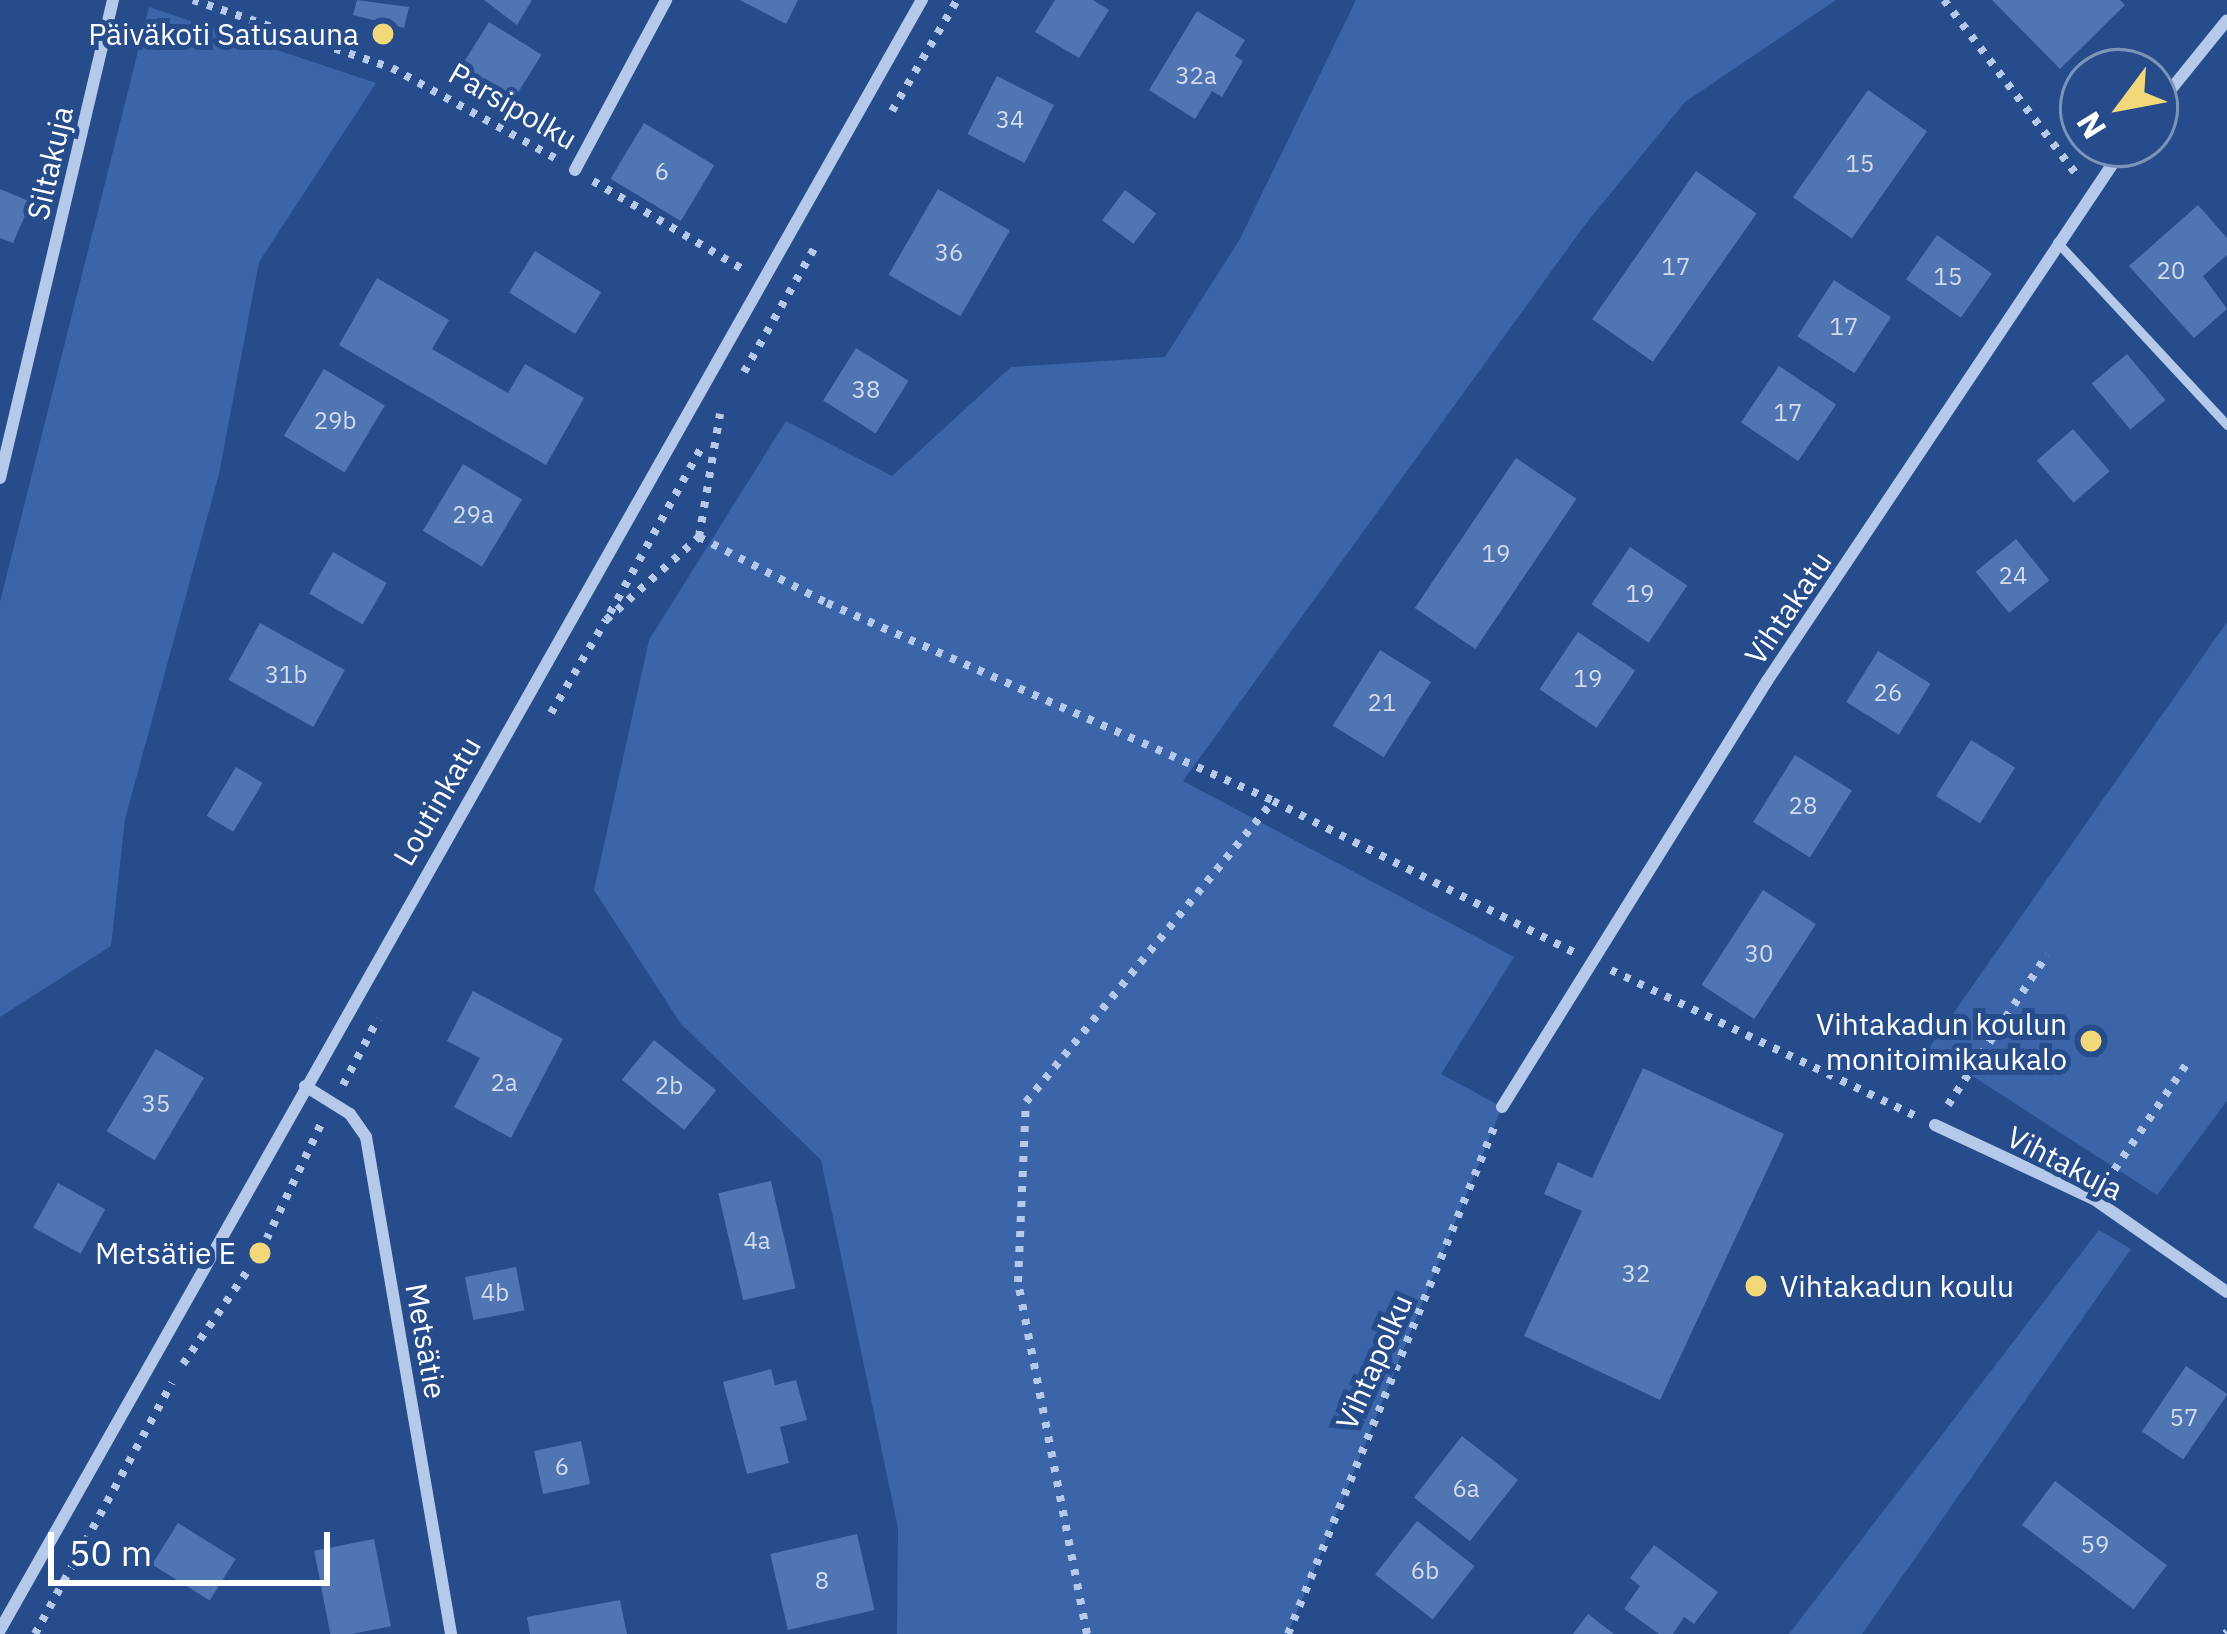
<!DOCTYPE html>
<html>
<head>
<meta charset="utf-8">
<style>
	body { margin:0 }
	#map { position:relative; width:2227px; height:1634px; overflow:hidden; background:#264c8c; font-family:"IBM Plex Sans",sans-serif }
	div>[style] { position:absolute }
	.green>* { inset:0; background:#3b65a8 }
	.building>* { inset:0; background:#4f75b2; transform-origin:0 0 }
	.path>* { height:8px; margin-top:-4px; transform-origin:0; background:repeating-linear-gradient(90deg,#b5c9ea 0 6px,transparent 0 15px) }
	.service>* { height:9px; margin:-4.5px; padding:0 4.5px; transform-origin:4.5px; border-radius:4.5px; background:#b5c9ea }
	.minor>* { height:12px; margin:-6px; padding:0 6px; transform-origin:6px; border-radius:6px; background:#b5c9ea }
	.dots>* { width:33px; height:33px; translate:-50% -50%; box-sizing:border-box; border:6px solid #264c8c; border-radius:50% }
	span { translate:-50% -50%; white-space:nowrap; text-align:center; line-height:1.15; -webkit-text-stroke:10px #264c8c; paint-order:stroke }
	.number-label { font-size:24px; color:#d3dcec }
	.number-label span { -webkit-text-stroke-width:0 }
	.poi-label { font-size:30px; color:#fff }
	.right { translate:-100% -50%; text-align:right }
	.left { translate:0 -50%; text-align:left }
	.street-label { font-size:30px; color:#fff }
	.north { position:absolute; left:2059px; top:48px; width:120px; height:120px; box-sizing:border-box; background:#264c8c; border:3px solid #7d94ba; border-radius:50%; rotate:238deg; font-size:33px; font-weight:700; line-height:48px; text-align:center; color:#fff }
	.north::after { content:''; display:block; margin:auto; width:42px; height:54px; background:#f3d87a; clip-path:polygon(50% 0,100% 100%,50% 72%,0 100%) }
	.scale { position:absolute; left:48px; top:1532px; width:282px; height:54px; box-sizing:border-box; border:6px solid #fff; border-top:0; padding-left:15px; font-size:36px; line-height:42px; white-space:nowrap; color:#fff; -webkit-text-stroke:9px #264c8c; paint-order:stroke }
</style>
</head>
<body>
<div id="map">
	<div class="green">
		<div style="clip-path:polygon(1356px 0,1836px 0,1685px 102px,1584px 226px,1183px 781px,1514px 957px,1441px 1074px,1502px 1107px,1288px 1634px,897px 1634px,898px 1528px,821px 1160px,681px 1024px,594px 890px,649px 640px,786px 421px,892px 476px,1011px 367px,1165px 357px,1240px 239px)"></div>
		<div style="clip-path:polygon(149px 7px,376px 83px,259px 262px,219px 474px,125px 819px,111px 946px,0 1017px,0 602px)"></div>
		<div style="clip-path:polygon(2227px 622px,2227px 1101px,2157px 1195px,1929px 1048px)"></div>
		<div style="clip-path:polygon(2099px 1230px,2131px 1249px,1862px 1634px,1789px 1634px)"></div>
	</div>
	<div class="building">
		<div style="clip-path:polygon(357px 0,409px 7px,404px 28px,353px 15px)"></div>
		<div style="clip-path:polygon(484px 0,532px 0,517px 25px)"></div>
		<div style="clip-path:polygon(740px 0,798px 0,786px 24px)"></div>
		<div style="clip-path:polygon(1055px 0,1093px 0,1109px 10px,1079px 58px,1035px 32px)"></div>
		<div style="clip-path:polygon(1992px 0,2120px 0,2125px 5px,2060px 69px)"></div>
		<div style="clip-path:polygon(1197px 11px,1245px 40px,1235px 56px,1243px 61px,1222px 97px,1212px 91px,1195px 119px,1149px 90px)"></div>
		<div style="left:489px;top:22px;width:62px;height:58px;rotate:32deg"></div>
		<div style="left:997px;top:76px;width:64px;height:65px;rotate:27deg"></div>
		<div style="left:1868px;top:90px;width:72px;height:131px;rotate:35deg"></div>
		<div style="left:644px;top:123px;width:82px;height:65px;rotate:31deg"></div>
		<div style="left:1696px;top:171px;width:74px;height:181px;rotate:35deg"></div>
		<div style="clip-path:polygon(0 189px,31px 202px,13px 243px,0 238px)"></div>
		<div style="left:938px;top:189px;width:83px;height:99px;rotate:30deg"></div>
		<div style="left:1125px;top:190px;width:39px;height:38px;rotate:37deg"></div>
		<div style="clip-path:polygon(2198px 205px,2227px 238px,2227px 255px,2203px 276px,2227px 309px,2194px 338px,2129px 266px)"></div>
		<div style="left:1937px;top:235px;width:67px;height:54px;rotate:35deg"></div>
		<div style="left:535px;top:251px;width:78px;height:49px;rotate:32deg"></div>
		<div style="clip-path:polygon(377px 278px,449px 320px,432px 349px,508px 393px,525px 364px,584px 398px,546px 465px,339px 345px)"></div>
		<div style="left:1834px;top:280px;width:68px;height:67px;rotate:33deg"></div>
		<div style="left:856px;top:348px;width:62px;height:62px;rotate:32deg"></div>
		<div style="left:2127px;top:354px;width:60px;height:46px;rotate:50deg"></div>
		<div style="left:1779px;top:366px;width:69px;height:68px;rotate:34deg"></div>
		<div style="left:324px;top:369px;width:71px;height:78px;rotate:31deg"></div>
		<div style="left:2073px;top:429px;width:56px;height:48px;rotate:49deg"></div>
		<div style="left:1516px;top:458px;width:73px;height:181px;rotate:34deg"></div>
		<div style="left:463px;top:464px;width:69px;height:78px;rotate:31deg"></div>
		<div style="left:2016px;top:539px;width:53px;height:52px;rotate:51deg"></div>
		<div style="left:1630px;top:547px;width:69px;height:69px;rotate:34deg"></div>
		<div style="left:333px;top:552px;width:62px;height:48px;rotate:30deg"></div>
		<div style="left:260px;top:623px;width:97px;height:65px;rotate:29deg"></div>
		<div style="left:1578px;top:632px;width:69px;height:69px;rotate:34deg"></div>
		<div style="left:1380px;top:650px;width:60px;height:89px;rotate:32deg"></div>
		<div style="left:1878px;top:651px;width:62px;height:60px;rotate:32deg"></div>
		<div style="left:1971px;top:740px;width:52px;height:66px;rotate:32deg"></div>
		<div style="left:1795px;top:755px;width:67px;height:79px;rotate:32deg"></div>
		<div style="left:236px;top:767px;width:31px;height:57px;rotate:31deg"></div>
		<div style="left:1763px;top:890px;width:63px;height:113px;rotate:33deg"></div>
		<div style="clip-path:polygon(473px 991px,563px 1039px,511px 1138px,454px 1107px,480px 1058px,447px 1041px)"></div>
		<div style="left:654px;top:1040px;width:80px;height:51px;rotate:39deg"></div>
		<div style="left:156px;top:1049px;width:56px;height:96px;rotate:31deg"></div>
		<div style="clip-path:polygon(1643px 1068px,1784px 1134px,1660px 1400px,1524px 1336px,1582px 1211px,1544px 1194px,1558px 1162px,1592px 1178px)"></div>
		<div style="left:771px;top:1181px;width:110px;height:54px;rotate:77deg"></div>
		<div style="left:58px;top:1183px;width:54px;height:51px;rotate:29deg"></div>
		<div style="left:516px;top:1267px;width:44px;height:52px;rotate:79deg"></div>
		<div style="left:2186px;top:1366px;width:50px;height:79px;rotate:34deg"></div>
		<div style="clip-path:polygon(771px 1369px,775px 1385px,796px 1380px,807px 1420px,780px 1427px,789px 1463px,747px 1474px,723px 1382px)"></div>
		<div style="left:1462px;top:1436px;width:71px;height:78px;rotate:38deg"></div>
		<div style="left:581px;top:1441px;width:44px;height:48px;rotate:78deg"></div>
		<div style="left:2055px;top:1481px;width:140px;height:55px;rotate:37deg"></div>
		<div style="left:1417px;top:1521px;width:73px;height:68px;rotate:38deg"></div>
		<div style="left:178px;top:1523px;width:68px;height:49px;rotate:32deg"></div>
		<div style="left:857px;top:1534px;width:78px;height:89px;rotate:77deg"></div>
		<div style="left:374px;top:1539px;width:89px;height:61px;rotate:79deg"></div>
		<div style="clip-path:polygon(1654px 1545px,1718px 1592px,1694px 1624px,1684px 1617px,1673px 1634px,1659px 1634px,1624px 1609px,1640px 1586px,1630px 1578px)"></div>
		<div style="clip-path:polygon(620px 1600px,627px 1634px,530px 1634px,527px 1617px)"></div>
		<div style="clip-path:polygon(1588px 1614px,1614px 1634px,1573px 1634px)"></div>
	</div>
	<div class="path">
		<div style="left:193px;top:0;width:210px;rotate:18.9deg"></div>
		<div style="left:392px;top:68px;width:186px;rotate:28.9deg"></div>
		<div style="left:1944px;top:0;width:220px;rotate:52.8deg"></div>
		<div style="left:892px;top:111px;width:129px;rotate:-59.6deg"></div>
		<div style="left:593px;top:181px;width:178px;rotate:30.5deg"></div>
		<div style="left:744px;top:372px;width:142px;rotate:-60.4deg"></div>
		<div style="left:699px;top:537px;width:144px;rotate:27.3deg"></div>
		<div style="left:827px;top:603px;width:488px;rotate:23.9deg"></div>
		<div style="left:1273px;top:801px;width:338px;rotate:26.7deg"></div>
		<div style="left:610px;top:613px;width:188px;rotate:-61.1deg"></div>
		<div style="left:551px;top:713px;width:108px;rotate:-59.4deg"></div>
		<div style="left:606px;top:620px;width:125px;rotate:-41.7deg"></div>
		<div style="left:699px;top:537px;width:125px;rotate:-80.3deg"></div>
		<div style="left:1611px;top:970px;width:338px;rotate:25.6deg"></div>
		<div style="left:343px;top:1085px;width:75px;rotate:-62.1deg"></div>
		<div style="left:1948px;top:1105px;width:180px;rotate:-56.6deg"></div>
		<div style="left:2106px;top:1182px;width:149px;rotate:-55.7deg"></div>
		<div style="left:183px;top:1364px;width:135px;rotate:-55.3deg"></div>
		<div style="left:260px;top:1253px;width:143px;rotate:-64.7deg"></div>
		<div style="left:35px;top:1634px;width:286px;rotate:-61.4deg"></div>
		<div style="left:1087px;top:1634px;width:359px;rotate:-101.1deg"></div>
		<div style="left:1018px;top:1282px;width:180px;rotate:-87.5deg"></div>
		<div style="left:1026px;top:1102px;width:389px;rotate:-50.6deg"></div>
		<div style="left:1288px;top:1634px;width:549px;rotate:-67.87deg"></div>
		<div style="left:2225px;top:1634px;width:3px;rotate:-45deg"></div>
	</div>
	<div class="service">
		<div style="left:2057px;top:242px;width:250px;rotate:47.1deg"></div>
	</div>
	<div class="minor">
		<div style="left:2155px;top:109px;width:114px;rotate:-51deg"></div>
		<div style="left:575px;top:170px;width:193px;rotate:-61.8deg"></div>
		<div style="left:0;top:478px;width:491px;rotate:-76.7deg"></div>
		<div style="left:305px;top:1086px;width:53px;rotate:31.9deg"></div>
		<div style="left:350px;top:1114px;width:28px;rotate:55deg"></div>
		<div style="left:366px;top:1137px;width:504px;rotate:80.29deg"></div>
		<div style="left:1502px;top:1107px;width:502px;rotate:-58.12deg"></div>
		<div style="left:1767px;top:681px;width:646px;rotate:-56.24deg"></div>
		<div style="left:1935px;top:1125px;width:175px;rotate:25deg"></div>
		<div style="left:2094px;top:1199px;width:162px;rotate:35deg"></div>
		<div style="left:0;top:1630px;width:1873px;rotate:-60.51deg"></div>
	</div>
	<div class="dots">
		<div style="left:383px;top:34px;background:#f3d87a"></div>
		<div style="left:2091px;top:1041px;background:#f3d87a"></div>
		<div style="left:260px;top:1253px;background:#f3d87a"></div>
		<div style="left:1756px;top:1286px;background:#f3d87a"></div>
	</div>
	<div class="number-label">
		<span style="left:1196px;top:76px">32a</span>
		<span style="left:1010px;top:120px">34</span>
		<span style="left:1860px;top:164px">15</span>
		<span style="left:662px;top:172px">6</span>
		<span style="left:949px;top:253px">36</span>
		<span style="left:1676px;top:267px">17</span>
		<span style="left:2171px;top:271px">20</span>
		<span style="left:1948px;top:277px">15</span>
		<span style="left:1844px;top:327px">17</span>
		<span style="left:866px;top:390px">38</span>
		<span style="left:1788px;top:413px">17</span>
		<span style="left:335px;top:421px">29b</span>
		<span style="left:473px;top:515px">29a</span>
		<span style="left:1496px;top:554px">19</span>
		<span style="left:2013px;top:576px">24</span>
		<span style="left:1640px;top:594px">19</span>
		<span style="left:286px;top:675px">31b</span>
		<span style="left:1588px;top:679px">19</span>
		<span style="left:1888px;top:693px">26</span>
		<span style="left:1382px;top:703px">21</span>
		<span style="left:1803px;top:806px">28</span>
		<span style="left:1759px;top:954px">30</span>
		<span style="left:504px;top:1083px">2a</span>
		<span style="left:669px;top:1086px">2b</span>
		<span style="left:156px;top:1104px">35</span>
		<span style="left:757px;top:1241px">4a</span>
		<span style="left:1636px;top:1274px">32</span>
		<span style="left:495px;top:1293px">4b</span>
		<span style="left:2184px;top:1418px">57</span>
		<span style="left:562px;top:1467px">6</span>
		<span style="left:1466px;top:1489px">6a</span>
		<span style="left:2095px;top:1545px">59</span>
		<span style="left:1425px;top:1571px">6b</span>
		<span style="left:822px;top:1581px">8</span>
	</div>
	<div class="poi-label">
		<span class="right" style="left:359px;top:34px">Päiväkoti Satusauna</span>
		<span class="right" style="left:2067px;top:1041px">Vihtakadun koulun<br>monitoimikaukalo</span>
		<span class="right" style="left:236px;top:1253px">Metsätie E</span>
		<span class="left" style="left:1780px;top:1286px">Vihtakadun koulu</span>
	</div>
	<div class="street-label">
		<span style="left:513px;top:106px;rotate:30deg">Parsipolku</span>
		<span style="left:50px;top:163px;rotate:-77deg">Siltakuja</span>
		<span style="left:1788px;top:608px;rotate:-56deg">Vihtakatu</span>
		<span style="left:437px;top:801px;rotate:-60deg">Loutinkatu</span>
		<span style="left:2065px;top:1163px;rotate:27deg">Vihtakuja</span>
		<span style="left:426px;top:1341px;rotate:80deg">Metsätie</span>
		<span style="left:1374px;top:1362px;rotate:-66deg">Vihtapolku</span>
	</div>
	<div class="north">N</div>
	<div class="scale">50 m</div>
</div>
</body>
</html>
